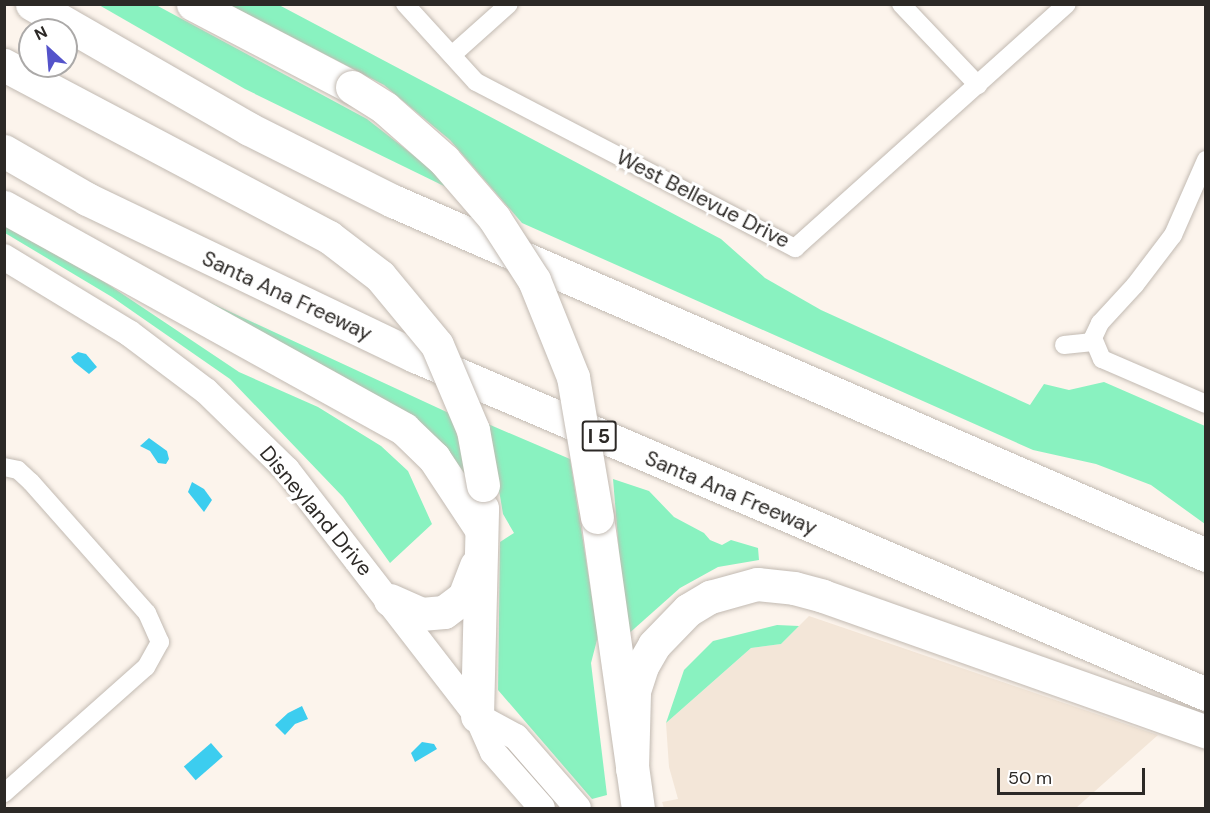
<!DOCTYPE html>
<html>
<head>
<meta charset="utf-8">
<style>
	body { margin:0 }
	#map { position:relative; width:1210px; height:813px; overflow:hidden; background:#fcf4ec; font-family:"DM Sans",sans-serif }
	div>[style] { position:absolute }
	.built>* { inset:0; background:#f3e6d8 }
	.green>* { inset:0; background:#89f2c0 }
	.water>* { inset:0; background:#3ccdef; transform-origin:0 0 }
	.roads { filter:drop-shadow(0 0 2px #c2bab2) drop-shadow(0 0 2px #c2bab2) }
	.street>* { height:18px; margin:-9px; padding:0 9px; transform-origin:9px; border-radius:9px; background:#fff }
	.secondary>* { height:26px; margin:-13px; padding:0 13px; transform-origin:13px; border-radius:13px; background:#fff }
	.highway>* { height:33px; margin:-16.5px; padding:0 16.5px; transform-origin:16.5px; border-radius:16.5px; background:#fff }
	.bridges { filter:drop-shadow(0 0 2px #c2bab2) drop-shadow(0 0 2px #c2bab2) }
	.highway-bridge>* { height:33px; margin:-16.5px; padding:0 16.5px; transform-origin:16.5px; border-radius:16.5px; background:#fff }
	span { translate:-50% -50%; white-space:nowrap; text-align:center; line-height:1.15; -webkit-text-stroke:6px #fff; paint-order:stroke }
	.shield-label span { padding:2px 4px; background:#fff; border:2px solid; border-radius:4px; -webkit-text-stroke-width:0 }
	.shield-label { font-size:20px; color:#2c2926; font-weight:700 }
	.street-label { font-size:21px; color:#2c2926 }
	.frame { position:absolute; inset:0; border:6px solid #2c2926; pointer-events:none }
	.north { position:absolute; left:18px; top:18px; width:60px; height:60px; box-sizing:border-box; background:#fff; border:2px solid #aba9a8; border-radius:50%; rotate:334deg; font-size:16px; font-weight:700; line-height:24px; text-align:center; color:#2c2926 }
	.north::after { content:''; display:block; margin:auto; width:21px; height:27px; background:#5453ca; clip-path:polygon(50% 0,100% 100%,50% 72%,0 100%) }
	.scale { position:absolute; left:997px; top:768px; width:148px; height:27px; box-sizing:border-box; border:3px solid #2c2926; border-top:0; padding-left:8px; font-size:18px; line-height:21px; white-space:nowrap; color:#2c2926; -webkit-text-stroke:4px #fff; paint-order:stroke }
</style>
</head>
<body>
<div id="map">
	<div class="built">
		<div style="clip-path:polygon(809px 616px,1158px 735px,1076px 808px,664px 808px,662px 802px,678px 799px,669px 767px,666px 723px,751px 648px,781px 644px)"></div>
	</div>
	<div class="green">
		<div style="clip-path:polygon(99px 5px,156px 5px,367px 119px,431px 169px,446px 187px,245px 89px)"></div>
		<div style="clip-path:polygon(230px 5px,279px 5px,721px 239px,765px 278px,821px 310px,1030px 405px,1044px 384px,1069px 390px,1104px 382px,1205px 426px,1205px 524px,1151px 485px,1096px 464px,1033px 450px,522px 223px,450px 140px,384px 85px)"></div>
		<div style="clip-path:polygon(4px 226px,103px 281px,239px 372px,318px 407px,381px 446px,408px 471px,432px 524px,390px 563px,343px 497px,230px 379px,112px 297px,5px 233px)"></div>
		<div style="clip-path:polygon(183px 290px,451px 414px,471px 483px,406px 415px,339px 374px)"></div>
		<div style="clip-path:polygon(488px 424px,570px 459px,598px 636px,591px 663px,607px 795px,592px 799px,498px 690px,500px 542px,514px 533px,503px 514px)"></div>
		<div style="clip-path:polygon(613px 479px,649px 491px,674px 517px,704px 533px,710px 540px,722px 545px,731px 540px,758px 548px,759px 560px,718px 567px,680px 588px,626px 636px)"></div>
		<div style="clip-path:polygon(777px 625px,799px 626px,781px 644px,751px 648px,666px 723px,684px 670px,713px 641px)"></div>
	</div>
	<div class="water">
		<div style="clip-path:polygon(78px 352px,86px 354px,97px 367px,89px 374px,74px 362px,71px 357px)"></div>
		<div style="clip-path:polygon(149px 438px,167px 451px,169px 459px,166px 464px,158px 463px,150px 451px,140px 446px)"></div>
		<div style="clip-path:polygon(192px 482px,204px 489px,212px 500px,204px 512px,188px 492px)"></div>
		<div style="clip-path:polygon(302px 706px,308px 719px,295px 724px,285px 735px,275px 725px,288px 713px)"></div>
		<div style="clip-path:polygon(422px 742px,434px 744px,437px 749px,415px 762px,411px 753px)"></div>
		<div style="left:211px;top:743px;width:18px;height:36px;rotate:49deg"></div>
	</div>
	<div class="roads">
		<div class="street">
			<div style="left:405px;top:4px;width:105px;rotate:47.7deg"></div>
			<div style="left:476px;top:82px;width:360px;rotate:27.5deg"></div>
			<div style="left:795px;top:248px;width:365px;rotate:-41.9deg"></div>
			<div style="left:901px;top:4px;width:112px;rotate:46.5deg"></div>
			<div style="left:452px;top:55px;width:76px;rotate:-41.8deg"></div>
			<div style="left:1206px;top:160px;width:82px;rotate:113.7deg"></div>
			<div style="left:1173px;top:235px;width:63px;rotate:127.2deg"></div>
			<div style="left:1135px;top:285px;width:52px;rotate:132.6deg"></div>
			<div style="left:1100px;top:323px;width:17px;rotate:115deg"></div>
			<div style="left:1093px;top:338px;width:23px;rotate:67deg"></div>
			<div style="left:1102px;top:359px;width:113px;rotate:23.4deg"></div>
			<div style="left:1064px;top:345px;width:29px;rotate:-6deg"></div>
			<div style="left:4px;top:467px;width:14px;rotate:12deg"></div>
			<div style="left:18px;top:470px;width:18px;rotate:43deg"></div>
			<div style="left:31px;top:482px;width:175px;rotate:48.5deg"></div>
			<div style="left:147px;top:613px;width:32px;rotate:66deg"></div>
			<div style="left:160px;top:642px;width:29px;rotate:119deg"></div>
			<div style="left:146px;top:667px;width:190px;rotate:138.4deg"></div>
		</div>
		<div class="secondary">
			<div style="left:4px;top:257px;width:146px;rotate:31.3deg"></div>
			<div style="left:129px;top:333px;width:96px;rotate:37deg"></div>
			<div style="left:206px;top:391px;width:113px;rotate:44.3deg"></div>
			<div style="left:287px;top:470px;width:311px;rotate:52.3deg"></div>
			<div style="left:477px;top:716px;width:39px;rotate:66deg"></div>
			<div style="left:493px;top:752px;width:74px;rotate:48.8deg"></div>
			<div style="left:477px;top:716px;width:44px;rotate:28.3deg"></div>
			<div style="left:516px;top:737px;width:94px;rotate:48.9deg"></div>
		</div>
		<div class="highway">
			<div style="left:32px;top:4px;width:250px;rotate:29.9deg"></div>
			<div style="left:249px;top:129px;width:161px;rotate:26.6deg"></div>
			<div style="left:393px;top:201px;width:887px;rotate:23.53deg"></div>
			<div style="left:193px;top:4px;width:179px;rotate:27.6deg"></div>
			<div style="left:4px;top:151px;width:96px;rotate:30deg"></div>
			<div style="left:87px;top:199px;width:364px;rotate:25.6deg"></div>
			<div style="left:415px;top:356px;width:860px;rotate:23.14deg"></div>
			<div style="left:4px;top:207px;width:457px;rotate:29deg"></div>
			<div style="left:404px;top:429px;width:42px;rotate:44deg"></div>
			<div style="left:434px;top:458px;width:85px;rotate:56.5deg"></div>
			<div style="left:597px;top:517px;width:294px;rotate:82deg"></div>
			<div style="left:390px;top:600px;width:34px;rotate:24deg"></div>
			<div style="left:421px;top:614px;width:23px;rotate:-5deg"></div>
			<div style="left:444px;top:612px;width:25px;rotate:-37deg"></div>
			<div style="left:464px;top:597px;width:34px;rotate:-69deg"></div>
			<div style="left:477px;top:716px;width:208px;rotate:-88.6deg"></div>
			<div style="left:632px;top:769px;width:78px;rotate:-88.5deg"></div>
			<div style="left:634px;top:691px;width:26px;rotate:-72deg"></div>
			<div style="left:642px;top:666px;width:24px;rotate:-60deg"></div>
			<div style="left:654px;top:645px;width:49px;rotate:-45.8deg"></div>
			<div style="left:688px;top:610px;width:26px;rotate:-31deg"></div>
			<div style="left:710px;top:597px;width:49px;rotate:-15.5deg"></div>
			<div style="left:757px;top:584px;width:37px;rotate:6deg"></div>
			<div style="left:794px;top:588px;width:30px;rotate:15deg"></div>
			<div style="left:823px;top:596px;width:406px;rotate:19.5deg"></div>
		</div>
	</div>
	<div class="bridges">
		<div class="highway-bridge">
			<div style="left:4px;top:65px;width:368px;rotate:27.9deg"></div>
			<div style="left:329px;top:237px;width:64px;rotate:37.4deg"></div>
			<div style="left:380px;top:276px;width:89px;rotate:50.4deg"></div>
			<div style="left:437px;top:345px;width:92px;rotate:67deg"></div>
			<div style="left:473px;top:430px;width:56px;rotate:79.7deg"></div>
			<div style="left:352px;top:87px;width:39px;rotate:32deg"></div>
			<div style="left:385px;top:108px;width:79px;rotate:41.4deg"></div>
			<div style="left:444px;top:160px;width:77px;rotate:49.2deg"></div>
			<div style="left:494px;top:218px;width:74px;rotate:57.2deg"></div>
			<div style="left:534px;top:280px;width:105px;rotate:68.1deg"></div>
			<div style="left:573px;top:377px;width:142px;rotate:80.3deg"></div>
		</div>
	</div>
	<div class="shield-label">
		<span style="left:599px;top:436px">I 5</span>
	</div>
	<div class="street-label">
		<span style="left:703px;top:199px;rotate:27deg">West Bellevue Drive</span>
		<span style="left:287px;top:296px;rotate:25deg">Santa Ana Freeway</span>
		<span style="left:731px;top:493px;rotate:23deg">Santa Ana Freeway</span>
		<span style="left:316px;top:511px;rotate:50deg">Disneyland Drive</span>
	</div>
	<div class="frame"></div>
	<div class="north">N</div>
	<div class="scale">50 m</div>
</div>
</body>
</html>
